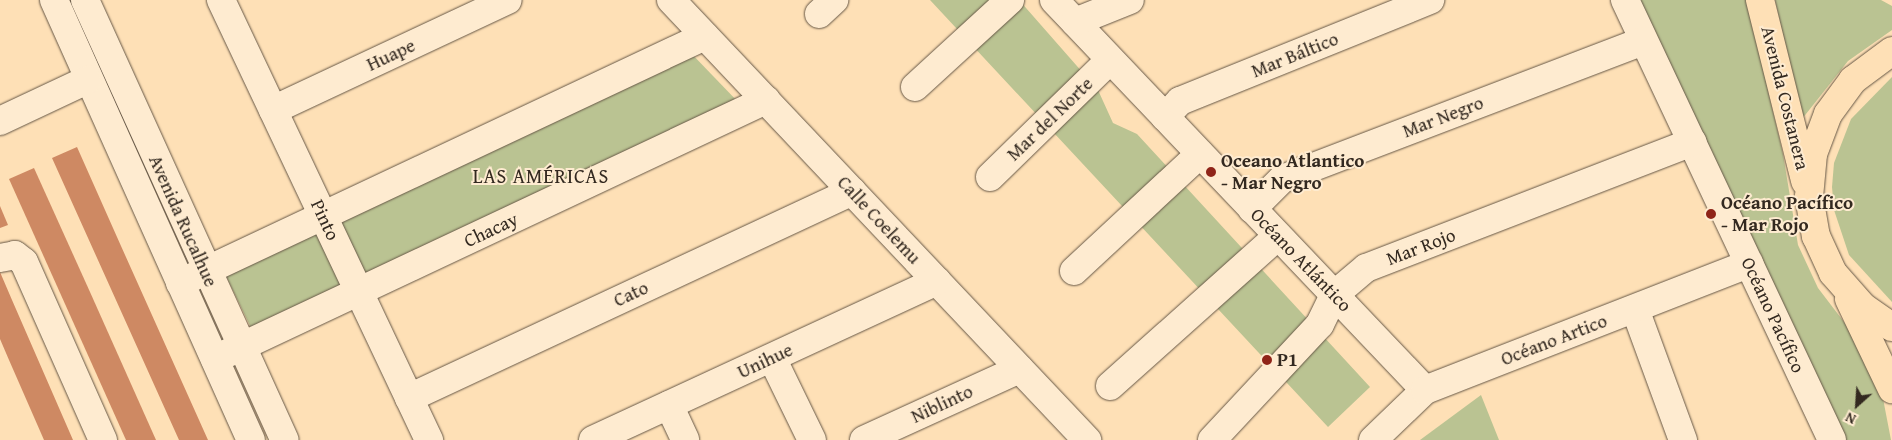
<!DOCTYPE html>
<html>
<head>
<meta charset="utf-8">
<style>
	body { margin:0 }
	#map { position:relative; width:1892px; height:440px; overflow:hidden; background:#fee0b6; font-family:"Gentium Book Plus",serif }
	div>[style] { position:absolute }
	.green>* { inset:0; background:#bac392 }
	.building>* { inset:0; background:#ce8963 }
	.roads { filter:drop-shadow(0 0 1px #665746) drop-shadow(0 0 1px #665746) }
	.minor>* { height:28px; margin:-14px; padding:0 14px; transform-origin:14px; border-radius:14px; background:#feebd0 }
	.major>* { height:28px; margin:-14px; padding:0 14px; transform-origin:14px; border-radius:14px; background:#fee0b6 }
	.dots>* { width:14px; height:14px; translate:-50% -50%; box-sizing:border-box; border:2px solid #feebd0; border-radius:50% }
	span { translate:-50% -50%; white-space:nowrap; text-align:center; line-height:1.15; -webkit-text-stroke:4px #feebd0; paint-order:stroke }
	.street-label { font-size:19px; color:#332920 }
	.poi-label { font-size:19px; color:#332920; font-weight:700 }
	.left { translate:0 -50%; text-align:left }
	.neighbourhood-label { font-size:20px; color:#332920; letter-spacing:1px }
	.north { position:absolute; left:1832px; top:380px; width:50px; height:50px; -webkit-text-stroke:4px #feebd0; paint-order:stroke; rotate:206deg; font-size:14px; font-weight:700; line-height:20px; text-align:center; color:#332920 }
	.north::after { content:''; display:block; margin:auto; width:18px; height:22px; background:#332920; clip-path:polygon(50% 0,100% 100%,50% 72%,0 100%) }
</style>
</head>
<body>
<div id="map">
	<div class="green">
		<div style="clip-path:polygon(930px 0,1019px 0,1098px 90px,1113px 123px,1137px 134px,1370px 387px,1328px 427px)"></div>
		<div style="clip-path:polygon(1639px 0,1747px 0,1783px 154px,1798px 245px,1818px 288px,1857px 339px,1880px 383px,1891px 440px,1844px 440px)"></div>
		<div style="clip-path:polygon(1775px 0,1881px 0,1892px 6px,1892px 30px,1848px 61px,1802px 119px)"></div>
		<div style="clip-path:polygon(688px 50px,740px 104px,372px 278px,359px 275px,336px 228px,341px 218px)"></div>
		<div style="clip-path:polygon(1892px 77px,1892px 302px,1849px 255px,1834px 210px,1832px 187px,1834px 163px,1851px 119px)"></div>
		<div style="clip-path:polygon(321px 231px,344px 291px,254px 334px,223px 270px)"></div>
		<div style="clip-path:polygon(1481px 395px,1499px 440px,1420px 440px)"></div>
	</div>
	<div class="building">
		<div style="clip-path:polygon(77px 147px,121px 246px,208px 440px,179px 440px,52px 158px)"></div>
		<div style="clip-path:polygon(34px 168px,90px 292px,156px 440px,126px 440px,9px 179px)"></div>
		<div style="clip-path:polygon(0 206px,8px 225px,0 228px)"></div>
		<div style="clip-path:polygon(0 272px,12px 300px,73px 440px,44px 440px,9px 360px,0 339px)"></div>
	</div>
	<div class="roads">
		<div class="minor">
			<div style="left:54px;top:0;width:482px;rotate:65.9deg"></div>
			<div style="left:85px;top:0;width:483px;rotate:65.6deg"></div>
			<div style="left:221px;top:0;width:487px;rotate:64.7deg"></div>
			<div style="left:671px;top:0;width:606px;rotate:46.61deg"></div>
			<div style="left:1054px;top:0;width:538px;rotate:46.43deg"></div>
			<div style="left:1625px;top:0;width:486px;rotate:64.8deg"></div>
			<div style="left:819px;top:14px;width:21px;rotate:-43deg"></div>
			<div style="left:1075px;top:22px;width:59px;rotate:-21.8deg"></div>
			<div style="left:915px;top:87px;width:129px;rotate:-42.5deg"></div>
			<div style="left:273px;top:110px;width:259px;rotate:-25.1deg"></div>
			<div style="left:1165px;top:117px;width:22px;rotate:-47deg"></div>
			<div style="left:1180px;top:101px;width:270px;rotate:-22deg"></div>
			<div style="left:0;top:121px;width:96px;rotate:-25.2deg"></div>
			<div style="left:990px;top:177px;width:168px;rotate:-44.3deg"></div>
			<div style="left:1252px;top:209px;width:42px;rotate:-45deg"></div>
			<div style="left:1282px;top:179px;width:387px;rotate:-20.9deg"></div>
			<div style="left:0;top:258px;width:15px;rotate:-11deg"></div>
			<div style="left:15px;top:255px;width:11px;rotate:38deg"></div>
			<div style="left:24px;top:262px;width:195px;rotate:66.1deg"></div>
			<div style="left:1074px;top:271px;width:172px;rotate:-42.9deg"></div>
			<div style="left:180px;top:283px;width:580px;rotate:-25.2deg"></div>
			<div style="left:1635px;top:309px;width:140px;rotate:69.9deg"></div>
			<div style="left:772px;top:358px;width:91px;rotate:64deg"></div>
			<div style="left:215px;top:359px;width:609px;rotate:-25.18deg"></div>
			<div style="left:1110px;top:386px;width:225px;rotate:-41.8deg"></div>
			<div style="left:409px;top:398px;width:489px;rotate:-25deg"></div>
			<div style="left:669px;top:405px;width:38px;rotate:65deg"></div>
			<div style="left:593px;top:440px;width:379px;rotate:-24.8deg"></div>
			<div style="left:864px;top:440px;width:171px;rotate:-24.5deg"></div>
			<div style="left:1212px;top:440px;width:158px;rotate:-47deg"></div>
			<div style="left:1320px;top:324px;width:32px;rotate:-64deg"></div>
			<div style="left:1334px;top:295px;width:42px;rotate:-40.2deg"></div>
			<div style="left:1366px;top:268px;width:350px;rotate:-21.1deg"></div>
			<div style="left:1373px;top:440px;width:72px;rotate:-43.9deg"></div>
			<div style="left:1425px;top:390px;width:348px;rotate:-21.3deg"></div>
		</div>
		<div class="major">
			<div style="left:1760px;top:0;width:187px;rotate:76deg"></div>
			<div style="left:1892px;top:51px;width:49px;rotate:143.4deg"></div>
			<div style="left:1853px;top:80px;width:42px;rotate:126.3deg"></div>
			<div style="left:1828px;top:114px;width:43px;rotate:110.6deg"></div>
			<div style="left:1813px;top:154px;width:43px;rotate:95.3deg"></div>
			<div style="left:1809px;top:197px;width:40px;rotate:80deg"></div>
			<div style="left:1816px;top:236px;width:41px;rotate:65.3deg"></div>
			<div style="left:1833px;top:273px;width:45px;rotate:48.6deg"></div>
			<div style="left:1863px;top:307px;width:35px;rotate:35deg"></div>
			<div style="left:1849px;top:299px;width:100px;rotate:64.5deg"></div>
		</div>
	</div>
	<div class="dots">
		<div style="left:1211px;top:172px;background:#8f2418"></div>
		<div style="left:1711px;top:214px;background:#8f2418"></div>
		<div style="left:1267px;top:360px;background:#8f2418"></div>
	</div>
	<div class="street-label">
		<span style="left:391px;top:55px;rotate:-25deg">Huape</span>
		<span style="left:1295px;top:55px;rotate:-22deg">Mar Báltico</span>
		<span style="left:1785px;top:98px;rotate:76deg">Avenida Costanera</span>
		<span style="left:1443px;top:117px;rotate:-21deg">Mar Negro</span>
		<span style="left:1050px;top:119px;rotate:-44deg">Mar del Norte</span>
		<span style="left:325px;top:220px;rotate:65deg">Pinto</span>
		<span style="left:879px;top:220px;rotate:47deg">Calle Coelemu</span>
		<span style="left:183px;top:221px;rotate:66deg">Avenida Rucalhue</span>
		<span style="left:491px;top:230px;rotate:-25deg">Chacay</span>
		<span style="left:1421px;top:247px;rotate:-21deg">Mar Rojo</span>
		<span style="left:1301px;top:260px;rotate:46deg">Océano Atlántico</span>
		<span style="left:631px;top:294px;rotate:-25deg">Cato</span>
		<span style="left:1773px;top:315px;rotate:65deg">Océano Pacífico</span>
		<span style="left:1554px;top:340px;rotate:-21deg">Océano Artico</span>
		<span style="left:765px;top:361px;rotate:-25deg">Unihue</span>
		<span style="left:942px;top:404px;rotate:-25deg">Niblinto</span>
	</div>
	<div class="poi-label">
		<span class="left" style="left:1221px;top:172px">Oceano Atlantico<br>- Mar Negro</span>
		<span class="left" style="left:1721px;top:214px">Océano Pacífico<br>- Mar Rojo</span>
		<span class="left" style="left:1277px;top:360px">P1</span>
	</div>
	<div class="neighbourhood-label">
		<span style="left:541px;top:175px">LAS AMÉRICAS</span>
	</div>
	<div class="north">N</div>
</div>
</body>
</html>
